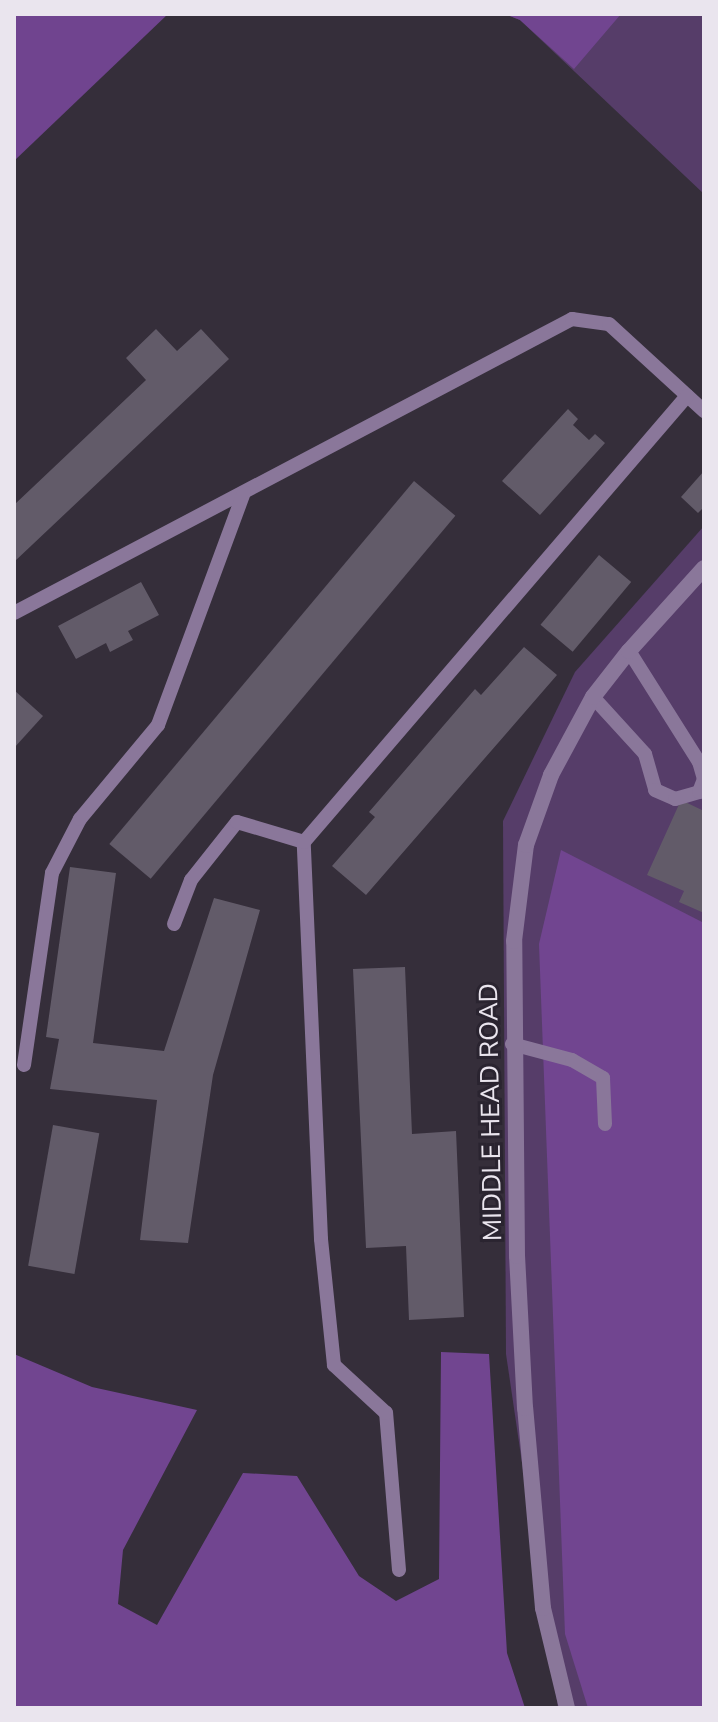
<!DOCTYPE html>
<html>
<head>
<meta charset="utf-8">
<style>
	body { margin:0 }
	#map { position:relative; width:718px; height:1722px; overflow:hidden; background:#352e3a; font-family:"Nunito Sans",sans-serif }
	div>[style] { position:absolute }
	.green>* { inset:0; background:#563d69 }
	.forest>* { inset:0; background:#714590 }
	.water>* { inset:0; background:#70448f }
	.building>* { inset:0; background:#625b69; transform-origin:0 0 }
	.service>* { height:14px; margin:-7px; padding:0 7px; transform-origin:7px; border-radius:7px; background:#8a779a }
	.tertiary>* { height:16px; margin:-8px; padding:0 8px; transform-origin:8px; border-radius:8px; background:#8a779a }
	span { translate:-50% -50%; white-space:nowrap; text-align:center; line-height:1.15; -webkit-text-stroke:6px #2a2430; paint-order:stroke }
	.street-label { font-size:26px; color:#eae5ee }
	.frame { position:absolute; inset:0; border:16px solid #eae5ee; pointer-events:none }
</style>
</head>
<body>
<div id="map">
	<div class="green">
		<div style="clip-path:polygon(505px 14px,704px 14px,704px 194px,520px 20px)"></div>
		<div style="clip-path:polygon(704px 526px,704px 1708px,558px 1708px,506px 1354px,503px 821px,575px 672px)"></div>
	</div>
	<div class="forest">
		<div style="clip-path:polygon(505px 14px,621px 14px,574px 69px,520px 20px)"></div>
		<div style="clip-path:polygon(561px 850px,704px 923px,704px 1708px,588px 1708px,565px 1634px,539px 944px)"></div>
		<div style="clip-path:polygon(441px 1352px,489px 1354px,507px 1653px,525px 1708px,14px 1708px,14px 1354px,92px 1387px,197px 1410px,123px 1550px,118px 1604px,157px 1625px,243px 1473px,297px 1476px,359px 1576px,396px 1601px,439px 1579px)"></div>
	</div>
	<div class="water">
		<div style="clip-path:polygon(14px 14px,168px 14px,14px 161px)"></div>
	</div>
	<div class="building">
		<div style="clip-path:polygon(156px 329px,177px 351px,201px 329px,229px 359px,14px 562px,14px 505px,146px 380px,126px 358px)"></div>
		<div style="clip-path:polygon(568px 409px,578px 419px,573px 425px,589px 440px,595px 434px,605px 443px,540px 515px,502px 481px)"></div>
		<div style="clip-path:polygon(704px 471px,704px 507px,698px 513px,681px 497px)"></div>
		<div style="left:414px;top:481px;width:54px;height:474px;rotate:40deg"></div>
		<div style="left:599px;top:555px;width:42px;height:91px;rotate:40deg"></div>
		<div style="clip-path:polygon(141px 582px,159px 615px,128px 631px,133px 640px,110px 652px,106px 643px,76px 659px,58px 626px)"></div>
		<div style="clip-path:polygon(524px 647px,557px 675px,366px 895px,332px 866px,375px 817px,369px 812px,475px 689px,481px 695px)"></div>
		<div style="clip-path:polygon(14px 690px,43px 716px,14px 748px)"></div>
		<div style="clip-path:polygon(681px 800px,704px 811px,704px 913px,679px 902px,684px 891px,647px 875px)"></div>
		<div style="clip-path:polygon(70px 867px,116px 873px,93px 1043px,164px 1051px,214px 898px,260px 910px,213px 1075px,188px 1243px,140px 1240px,157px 1100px,50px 1089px,59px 1039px,46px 1037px)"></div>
		<div style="clip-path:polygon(405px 967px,412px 1134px,456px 1131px,464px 1317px,409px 1320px,406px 1246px,366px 1248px,353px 969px)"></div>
		<div style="left:53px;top:1125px;width:47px;height:143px;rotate:10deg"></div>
	</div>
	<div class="service">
		<div style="left:14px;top:613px;width:631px;rotate:-27.78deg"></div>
		<div style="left:572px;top:319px;width:37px;rotate:8deg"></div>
		<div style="left:609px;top:324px;width:129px;rotate:42.5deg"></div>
		<div style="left:593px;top:697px;width:77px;rotate:47.6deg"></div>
		<div style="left:645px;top:754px;width:37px;rotate:74deg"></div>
		<div style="left:655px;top:790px;width:22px;rotate:24deg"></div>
		<div style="left:675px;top:799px;width:25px;rotate:-16deg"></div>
		<div style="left:699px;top:792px;width:14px;rotate:-69deg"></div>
		<div style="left:704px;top:779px;width:18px;rotate:-106deg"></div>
		<div style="left:699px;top:762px;width:131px;rotate:-122.2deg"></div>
		<div style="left:174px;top:924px;width:47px;rotate:-68.9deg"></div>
		<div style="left:191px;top:880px;width:74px;rotate:-51.6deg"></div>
		<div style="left:237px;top:822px;width:70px;rotate:16.6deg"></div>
		<div style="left:512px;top:1044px;width:62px;rotate:14.9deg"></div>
		<div style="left:572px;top:1060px;width:36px;rotate:30deg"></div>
		<div style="left:603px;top:1078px;width:46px;rotate:87.5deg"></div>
		<div style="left:24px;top:1065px;width:194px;rotate:-81.7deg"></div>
		<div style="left:52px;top:873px;width:61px;rotate:-62.6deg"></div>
		<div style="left:80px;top:819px;width:122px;rotate:-50.3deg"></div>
		<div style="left:158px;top:725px;width:248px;rotate:-69.7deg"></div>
		<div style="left:399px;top:1570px;width:158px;rotate:-94.7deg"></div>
		<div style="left:386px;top:1413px;width:71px;rotate:-137.3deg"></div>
		<div style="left:334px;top:1365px;width:127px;rotate:-95.9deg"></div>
		<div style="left:321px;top:1239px;width:397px;rotate:-92.5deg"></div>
		<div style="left:304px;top:842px;width:588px;rotate:-49.35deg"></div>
	</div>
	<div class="tertiary">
		<div style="left:567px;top:1708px;width:103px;rotate:-103.5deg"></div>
		<div style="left:543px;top:1608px;width:201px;rotate:-95.1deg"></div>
		<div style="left:525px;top:1408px;width:152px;rotate:-93deg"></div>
		<div style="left:517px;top:1256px;width:315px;rotate:-90.5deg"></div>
		<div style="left:514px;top:941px;width:97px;rotate:-82.9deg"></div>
		<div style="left:526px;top:845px;width:74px;rotate:-70.3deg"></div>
		<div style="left:551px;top:775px;width:89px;rotate:-61.7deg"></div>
		<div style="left:593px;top:697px;width:58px;rotate:-52deg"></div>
		<div style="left:629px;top:651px;width:112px;rotate:-47.9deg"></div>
	</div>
	<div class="street-label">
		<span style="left:491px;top:1112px;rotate:-91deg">MIDDLE HEAD ROAD</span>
	</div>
	<div class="frame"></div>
</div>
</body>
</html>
